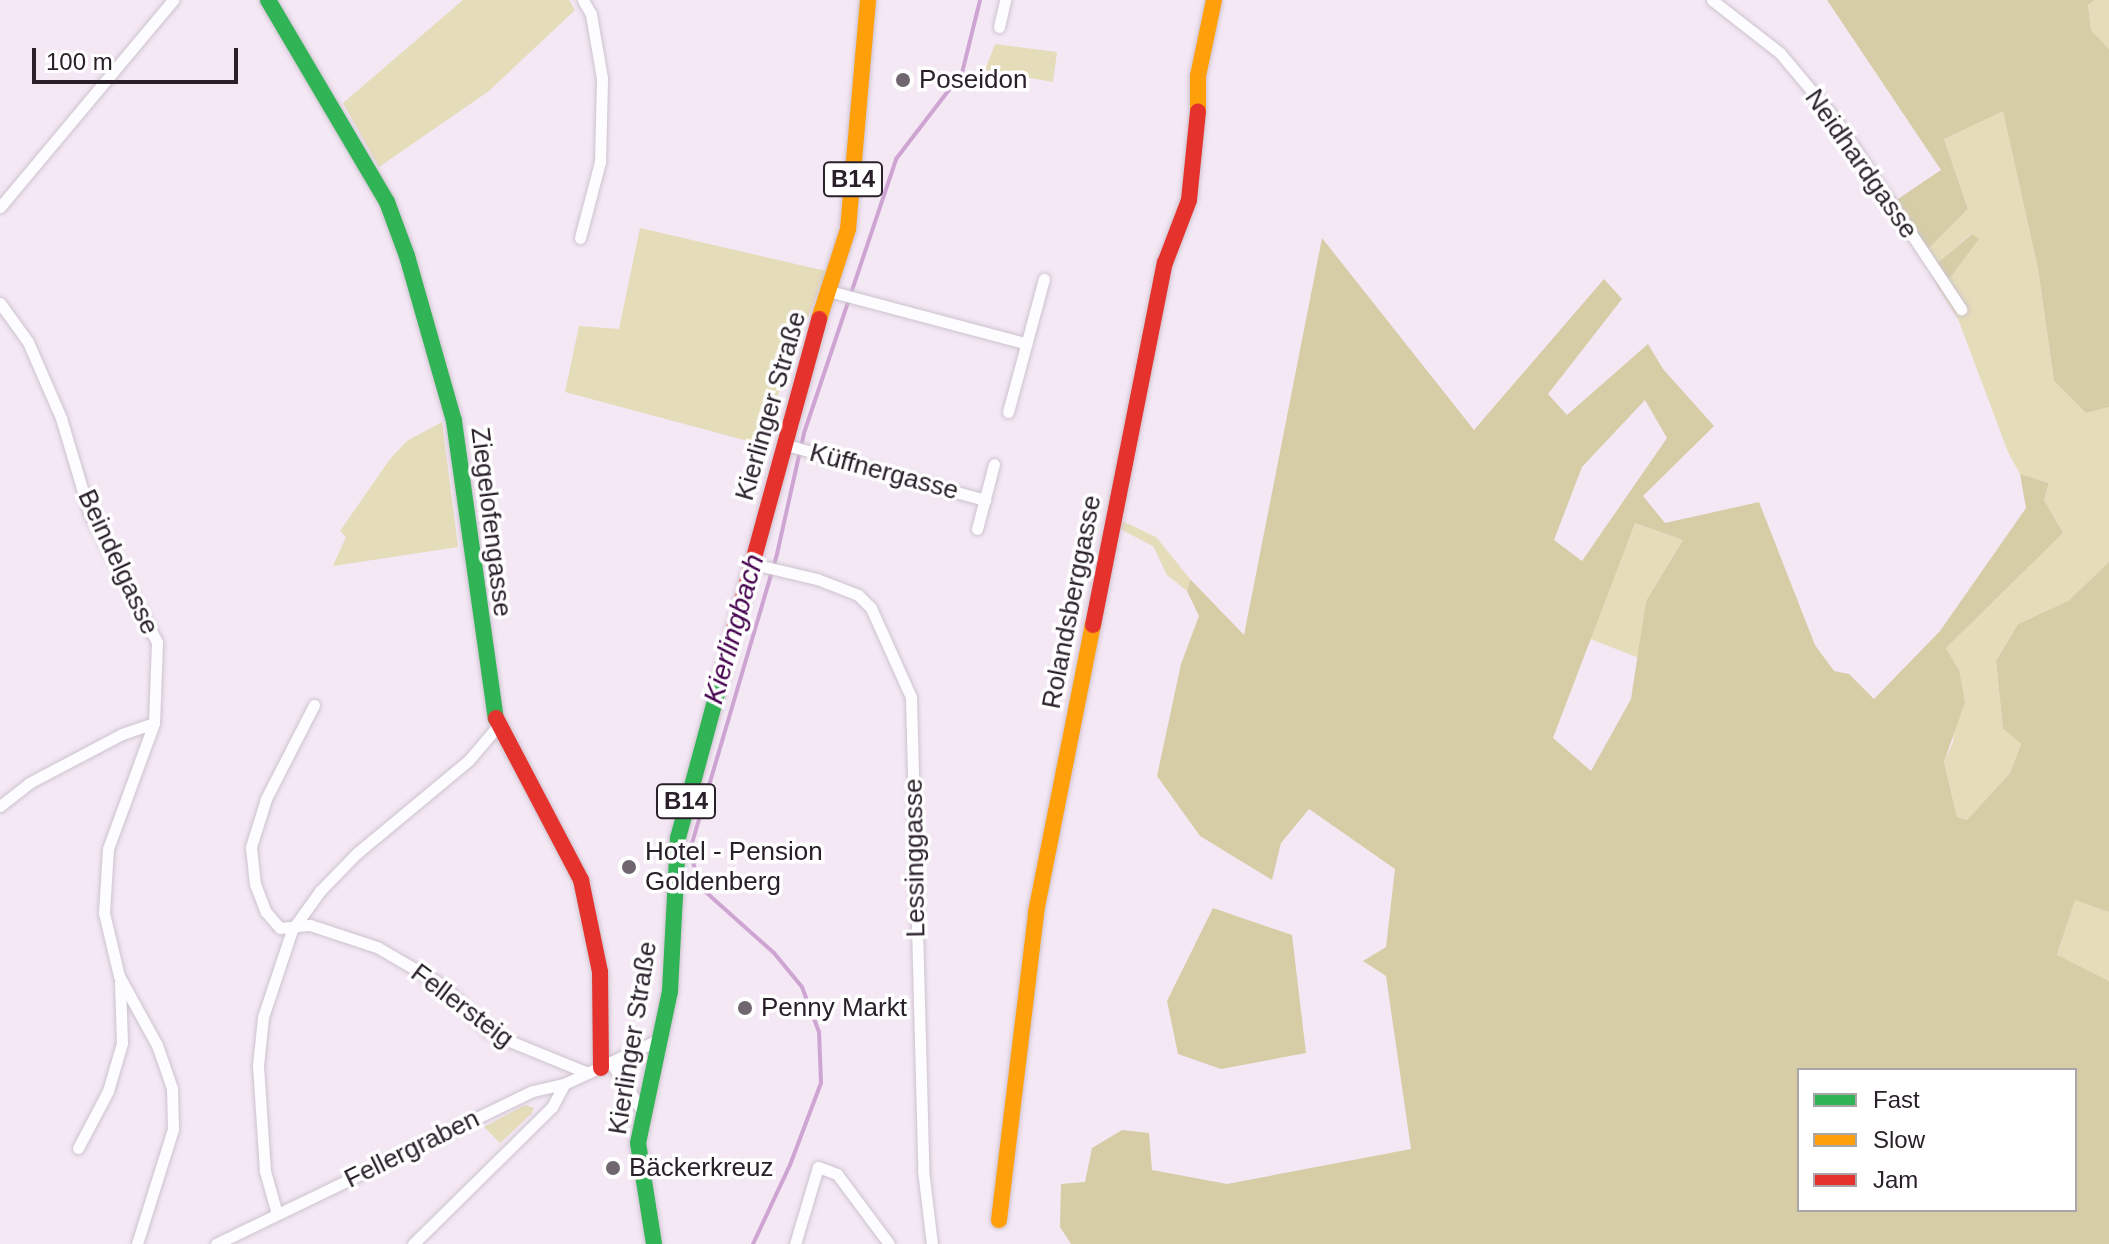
<!DOCTYPE html>
<html>
<head>
<meta charset="utf-8">
<style>
	body { margin:0 }
	#map { position:relative; width:2109px; height:1244px; overflow:hidden; background:#f4e8f5; font-family:Arial,sans-serif }
	div>[style] { position:absolute }
	.green>* { inset:0; background:#e5dcba }
	.forest>* { inset:0; background:#d6cda7 }
	.stream>* { height:4px; margin:-2px; padding:0 2px; transform-origin:2px; border-radius:2px; background:#cea5d2 }
	.roads { filter:drop-shadow(0 0 2px #cdc3ce) drop-shadow(0 0 2px #cdc3ce) }
	.street>* { height:11px; margin:-5.5px; padding:0 5.5px; transform-origin:5.5px; border-radius:5.5px; background:#fdfcfe }
	.fast>* { height:16px; margin:-8px; padding:0 8px; transform-origin:8px; border-radius:8px; background:#30b455 }
	.slow>* { height:16px; margin:-8px; padding:0 8px; transform-origin:8px; border-radius:8px; background:#ff9f0a }
	.jam>* { height:16px; margin:-8px; padding:0 8px; transform-origin:8px; border-radius:8px; background:#e5322d }
	.dots>* { width:22px; height:22px; translate:-50% -50%; box-sizing:border-box; border:4px solid #fff; border-radius:50% }
	span { translate:-50% -50%; white-space:nowrap; text-align:center; line-height:1.15; -webkit-text-stroke:7px #fff; paint-order:stroke }
	.shield-label span { padding:2px 6px; background:#fff; border:2px solid; border-radius:6px; -webkit-text-stroke-width:0 }
	.shield-label { font-size:24px; color:#292029; font-weight:700 }
	.poi-label { font-size:26px; color:#292029 }
	.left { translate:0 -50%; text-align:left }
	.street-label { font-size:26px; color:#292029 }
	.water-label { font-size:28px; color:#46024e; font-style:italic }
	.legend { position:absolute; left:1797px; top:1068px; width:280px; height:144px; box-sizing:border-box; background:#fff; border:2px solid #a9a6a9; margin:0; padding:10px 14px; list-style:none; font-size:24px; color:#292029 }
	.legend li { display:flex; align-items:center; gap:16px; height:40px }
	.legend b { width:40px; border:2px solid #a9a6a9 }
	.scale { position:absolute; left:32px; top:48px; width:206px; height:36px; box-sizing:border-box; border:4px solid #292029; border-top:0; padding-left:10px; font-size:24px; line-height:28px; white-space:nowrap; color:#292029; -webkit-text-stroke:6px #fff; paint-order:stroke }
</style>
</head>
<body>
<div id="map">
	<div class="green">
		<div style="clip-path:polygon(463px 0,569px 0,575px 10px,489px 91px,379px 167px,343px 103px)"></div>
		<div style="clip-path:polygon(2095px 0,2109px 0,2109px 49px,2091px 30px,2088px 5px)"></div>
		<div style="clip-path:polygon(995px 44px,1057px 52px,1053px 82px,985px 70px)"></div>
		<div style="clip-path:polygon(2003px 110px,2038px 269px,2054px 381px,2086px 413px,2109px 407px,2109px 562px,2068px 601px,2018px 624px,1996px 661px,2003px 729px,2021px 744px,2010px 773px,1967px 820px,1957px 817px,1944px 762px,1953px 742px,1959px 670px,1946px 648px,2063px 533px,2044px 500px,2049px 483px,2020px 474px,2008px 452px,1958px 319px,1940px 291px,1978px 239px,1971px 234px,1936px 264px,1928px 249px,1968px 209px,1944px 139px)"></div>
		<div style="clip-path:polygon(640px 228px,826px 271px,759px 444px,565px 392px,579px 326px,619px 329px)"></div>
		<div style="clip-path:polygon(442px 422px,458px 547px,333px 566px,346px 537px,340px 531px,390px 459px,407px 441px)"></div>
		<div style="clip-path:polygon(1122px 521px,1156px 537px,1190px 579px,1187px 591px,1167px 575px,1153px 546px,1120px 529px)"></div>
		<div style="clip-path:polygon(1635px 523px,1683px 540px,1646px 601px,1639px 658px,1588px 638px)"></div>
		<div style="clip-path:polygon(2075px 899px,2109px 912px,2109px 981px,2057px 956px)"></div>
		<div style="clip-path:polygon(525px 1105px,534px 1108px,531px 1114px,500px 1143px,484px 1127px)"></div>
	</div>
	<div class="forest">
		<div style="clip-path:polygon(1827px 0,2095px 0,2088px 5px,2091px 30px,2109px 49px,2109px 407px,2086px 413px,2054px 381px,2038px 269px,2003px 111px,1944px 139px,1968px 209px,1928px 249px,1936px 264px,1972px 234px,1979px 239px,1940px 291px,1895px 201px,1941px 170px)"></div>
		<div style="clip-path:polygon(evenodd,1322px 238px,1474px 430px,1604px 279px,1622px 299px,1548px 394px,1567px 415px,1648px 344px,1663px 369px,1714px 426px,1643px 496px,1665px 523px,1759px 502px,1815px 645px,1834px 671px,1849px 674px,1874px 699px,1940px 631px,2026px 508px,2020px 474px,2049px 483px,2044px 500px,2063px 533px,1946px 648px,1959px 670px,1965px 702px,1944px 762px,1957px 817px,1967px 820px,2010px 773px,2021px 744px,2003px 729px,1996px 661px,2018px 624px,2068px 601px,2109px 562px,2109px 912px,2075px 900px,2057px 955px,2109px 981px,2109px 1244px,1071px 1244px,1060px 1227px,1061px 1184px,1085px 1182px,1092px 1148px,1122px 1130px,1149px 1133px,1152px 1170px,1227px 1184px,1411px 1149px,1386px 976px,1363px 961px,1386px 947px,1395px 869px,1309px 809px,1281px 843px,1272px 880px,1200px 836px,1157px 776px,1181px 664px,1199px 616px,1187px 591px,1190px 579px,1244px 635px,1322px 238px,1645px 400px,1667px 438px,1582px 561px,1554px 540px,1582px 467px,1645px 400px,1322px 238px,1635px 523px,1683px 540px,1646px 601px,1631px 699px,1591px 771px,1553px 738px,1635px 523px,1322px 238px,1799px 1070px,2075px 1070px,2075px 1210px,1799px 1210px,1799px 1070px)"></div>
		<div style="clip-path:polygon(1213px 908px,1292px 935px,1306px 1053px,1221px 1069px,1178px 1054px,1167px 1001px)"></div>
	</div>
	<div class="stream">
		<div style="left:753px;top:1244px;width:87px;rotate:-64.9deg"></div>
		<div style="left:790px;top:1165px;width:88px;rotate:-69.3deg"></div>
		<div style="left:821px;top:1083px;width:51px;rotate:-92.2deg"></div>
		<div style="left:819px;top:1032px;width:48px;rotate:-110.7deg"></div>
		<div style="left:802px;top:987px;width:44px;rotate:-129.5deg"></div>
		<div style="left:774px;top:953px;width:101px;rotate:-138.2deg"></div>
		<div style="left:699px;top:886px;width:37px;rotate:-104deg"></div>
		<div style="left:690px;top:850px;width:309px;rotate:-73.6deg"></div>
		<div style="left:777px;top:554px;width:124px;rotate:-77.4deg"></div>
		<div style="left:804px;top:433px;width:289px;rotate:-71.4deg"></div>
		<div style="left:896px;top:159px;width:108px;rotate:-52.5deg"></div>
		<div style="left:962px;top:73px;width:75px;rotate:-76.1deg"></div>
	</div>
	<div class="roads">
		<div class="street">
			<div style="left:1712px;top:0;width:86px;rotate:37.9deg"></div>
			<div style="left:1780px;top:53px;width:87px;rotate:50.1deg"></div>
			<div style="left:1836px;top:120px;width:227px;rotate:56.5deg"></div>
			<div style="left:999px;top:27px;width:28px;rotate:-77deg"></div>
			<div style="left:0;top:207px;width:270px;rotate:-50.1deg"></div>
			<div style="left:580px;top:238px;width:79px;rotate:-75.3deg"></div>
			<div style="left:600px;top:162px;width:84px;rotate:-88.6deg"></div>
			<div style="left:602px;top:78px;width:65px;rotate:-99.8deg"></div>
			<div style="left:591px;top:14px;width:16px;rotate:-120deg"></div>
			<div style="left:829px;top:291px;width:202px;rotate:14.9deg"></div>
			<div style="left:0;top:303px;width:48px;rotate:54.3deg"></div>
			<div style="left:28px;top:342px;width:83px;rotate:66.5deg"></div>
			<div style="left:61px;top:418px;width:101px;rotate:73.4deg"></div>
			<div style="left:90px;top:515px;width:144px;rotate:62.2deg"></div>
			<div style="left:157px;top:642px;width:81px;rotate:92.1deg"></div>
			<div style="left:154px;top:723px;width:134px;rotate:110.1deg"></div>
			<div style="left:108px;top:849px;width:64px;rotate:93.6deg"></div>
			<div style="left:104px;top:913px;width:65px;rotate:76.6deg"></div>
			<div style="left:119px;top:976px;width:79px;rotate:61.2deg"></div>
			<div style="left:157px;top:1045px;width:46px;rotate:70.8deg"></div>
			<div style="left:172px;top:1088px;width:41px;rotate:88.6deg"></div>
			<div style="left:173px;top:1129px;width:121px;rotate:107.4deg"></div>
			<div style="left:1008px;top:412px;width:138px;rotate:-74.9deg"></div>
			<div style="left:783px;top:444px;width:210px;rotate:15.5deg"></div>
			<div style="left:977px;top:529px;width:67px;rotate:-75.3deg"></div>
			<div style="left:753px;top:564px;width:66px;rotate:13.2deg"></div>
			<div style="left:817px;top:579px;width:44px;rotate:21.3deg"></div>
			<div style="left:858px;top:595px;width:18px;rotate:45deg"></div>
			<div style="left:871px;top:608px;width:98px;rotate:65.8deg"></div>
			<div style="left:911px;top:697px;width:473px;rotate:88.5deg"></div>
			<div style="left:923px;top:1170px;width:75px;rotate:83.1deg"></div>
			<div style="left:314px;top:705px;width:106px;rotate:117.1deg"></div>
			<div style="left:266px;top:799px;width:50px;rotate:107.4deg"></div>
			<div style="left:251px;top:847px;width:37px;rotate:84deg"></div>
			<div style="left:255px;top:884px;width:30px;rotate:69deg"></div>
			<div style="left:266px;top:912px;width:21px;rotate:49deg"></div>
			<div style="left:280px;top:928px;width:30px;rotate:-6deg"></div>
			<div style="left:310px;top:925px;width:71px;rotate:18.2deg"></div>
			<div style="left:377px;top:947px;width:78px;rotate:30.2deg"></div>
			<div style="left:444px;top:986px;width:66px;rotate:45.6deg"></div>
			<div style="left:490px;top:1033px;width:106px;rotate:22.2deg"></div>
			<div style="left:0;top:806px;width:37px;rotate:-38deg"></div>
			<div style="left:29px;top:783px;width:105px;rotate:-27.8deg"></div>
			<div style="left:122px;top:734px;width:34px;rotate:-19deg"></div>
			<div style="left:611px;top:1063px;width:59px;rotate:56.9deg"></div>
			<div style="left:78px;top:1148px;width:64px;rotate:-62.2deg"></div>
			<div style="left:108px;top:1091px;width:50px;rotate:-73.7deg"></div>
			<div style="left:122px;top:1043px;width:60px;rotate:-91.9deg"></div>
			<div style="left:277px;top:1214px;width:45px;rotate:-105.6deg"></div>
			<div style="left:265px;top:1171px;width:105px;rotate:-93.8deg"></div>
			<div style="left:258px;top:1066px;width:49px;rotate:-84.2deg"></div>
			<div style="left:263px;top:1017px;width:92px;rotate:-71.6deg"></div>
			<div style="left:292px;top:930px;width:48px;rotate:-54.3deg"></div>
			<div style="left:320px;top:891px;width:53px;rotate:-45.8deg"></div>
			<div style="left:357px;top:853px;width:144px;rotate:-39.7deg"></div>
			<div style="left:468px;top:761px;width:45px;rotate:-49.5deg"></div>
			<div style="left:216px;top:1244px;width:352px;rotate:-25.8deg"></div>
			<div style="left:533px;top:1091px;width:32px;rotate:-13deg"></div>
			<div style="left:564px;top:1084px;width:106px;rotate:-25.1deg"></div>
			<div style="left:413px;top:1244px;width:195px;rotate:-44.6deg"></div>
			<div style="left:552px;top:1107px;width:26px;rotate:-62deg"></div>
			<div style="left:795px;top:1244px;width:80px;rotate:-73.4deg"></div>
			<div style="left:818px;top:1167px;width:20px;rotate:20deg"></div>
			<div style="left:837px;top:1174px;width:87px;rotate:53.4deg"></div>
		</div>
		<div class="fast">
			<div style="left:268px;top:0;width:234px;rotate:59.5deg"></div>
			<div style="left:387px;top:202px;width:58px;rotate:69.7deg"></div>
			<div style="left:407px;top:256px;width:172px;rotate:74.1deg"></div>
			<div style="left:454px;top:421px;width:300px;rotate:82deg"></div>
			<div style="left:654px;top:1244px;width:102px;rotate:-99deg"></div>
			<div style="left:638px;top:1143px;width:155px;rotate:-78.1deg"></div>
			<div style="left:670px;top:991px;width:153px;rotate:-87deg"></div>
			<div style="left:678px;top:838px;width:173px;rotate:-74.9deg"></div>
		</div>
		<div class="slow">
			<div style="left:1198px;top:111px;width:35px;rotate:-90deg"></div>
			<div style="left:1198px;top:76px;width:78px;rotate:-78.1deg"></div>
			<div style="left:819px;top:319px;width:95px;rotate:-72.1deg"></div>
			<div style="left:848px;top:229px;width:230px;rotate:-85deg"></div>
			<div style="left:999px;top:1220px;width:310px;rotate:-83.1deg"></div>
			<div style="left:1036px;top:912px;width:293px;rotate:-78.8deg"></div>
		</div>
		<div class="jam">
			<div style="left:1093px;top:625px;width:369px;rotate:-78.8deg"></div>
			<div style="left:1165px;top:263px;width:67px;rotate:-69.1deg"></div>
			<div style="left:1189px;top:200px;width:89px;rotate:-84.2deg"></div>
			<div style="left:723px;top:671px;width:365px;rotate:-74.7deg"></div>
			<div style="left:496px;top:718px;width:183px;rotate:62.3deg"></div>
			<div style="left:581px;top:880px;width:94px;rotate:78.3deg"></div>
			<div style="left:600px;top:972px;width:96px;rotate:89.4deg"></div>
		</div>
	</div>
	<div class="dots">
		<div style="left:903px;top:80px;background:#706670"></div>
		<div style="left:629px;top:867px;background:#706670"></div>
		<div style="left:745px;top:1008px;background:#706670"></div>
		<div style="left:613px;top:1168px;background:#706670"></div>
	</div>
	<div class="shield-label">
		<span style="left:853px;top:179px">B14</span>
		<span style="left:686px;top:801px">B14</span>
	</div>
	<div class="poi-label">
		<span class="left" style="left:919px;top:80px">Poseidon</span>
		<span class="left" style="left:645px;top:867px">Hotel - Pension<br>Goldenberg</span>
		<span class="left" style="left:761px;top:1008px">Penny Markt</span>
		<span class="left" style="left:629px;top:1168px">Bäckerkreuz</span>
	</div>
	<div class="street-label">
		<span style="left:1861px;top:164px;rotate:55deg">Neidhardgasse</span>
		<span style="left:771px;top:406px;rotate:-74deg">Kierlinger Straße</span>
		<span style="left:884px;top:472px;rotate:15deg">Küffnergasse</span>
		<span style="left:491px;top:522px;rotate:83deg">Ziegelofengasse</span>
		<span style="left:118px;top:562px;rotate:65deg">Beindelgasse</span>
		<span style="left:1072px;top:602px;rotate:-79deg">Rolandsberggasse</span>
		<span style="left:915px;top:858px;rotate:-91deg">Lessinggasse</span>
		<span style="left:462px;top:1006px;rotate:37deg">Fellersteig</span>
		<span style="left:633px;top:1038px;rotate:-81deg">Kierlinger Straße</span>
		<span style="left:412px;top:1149px;rotate:-26deg">Fellergraben</span>
	</div>
	<div class="water-label">
		<span style="left:734px;top:629px;rotate:-74deg">Kierlingbach</span>
	</div>
	<ul class="legend">
	<li><b style="height:10px;background:#30b455"></b>Fast</li>
	<li><b style="height:10px;background:#ff9f0a"></b>Slow</li>
	<li><b style="height:10px;background:#e5322d"></b>Jam</li>
	</ul>
	<div class="scale">100 m</div>
</div>
</body>
</html>
